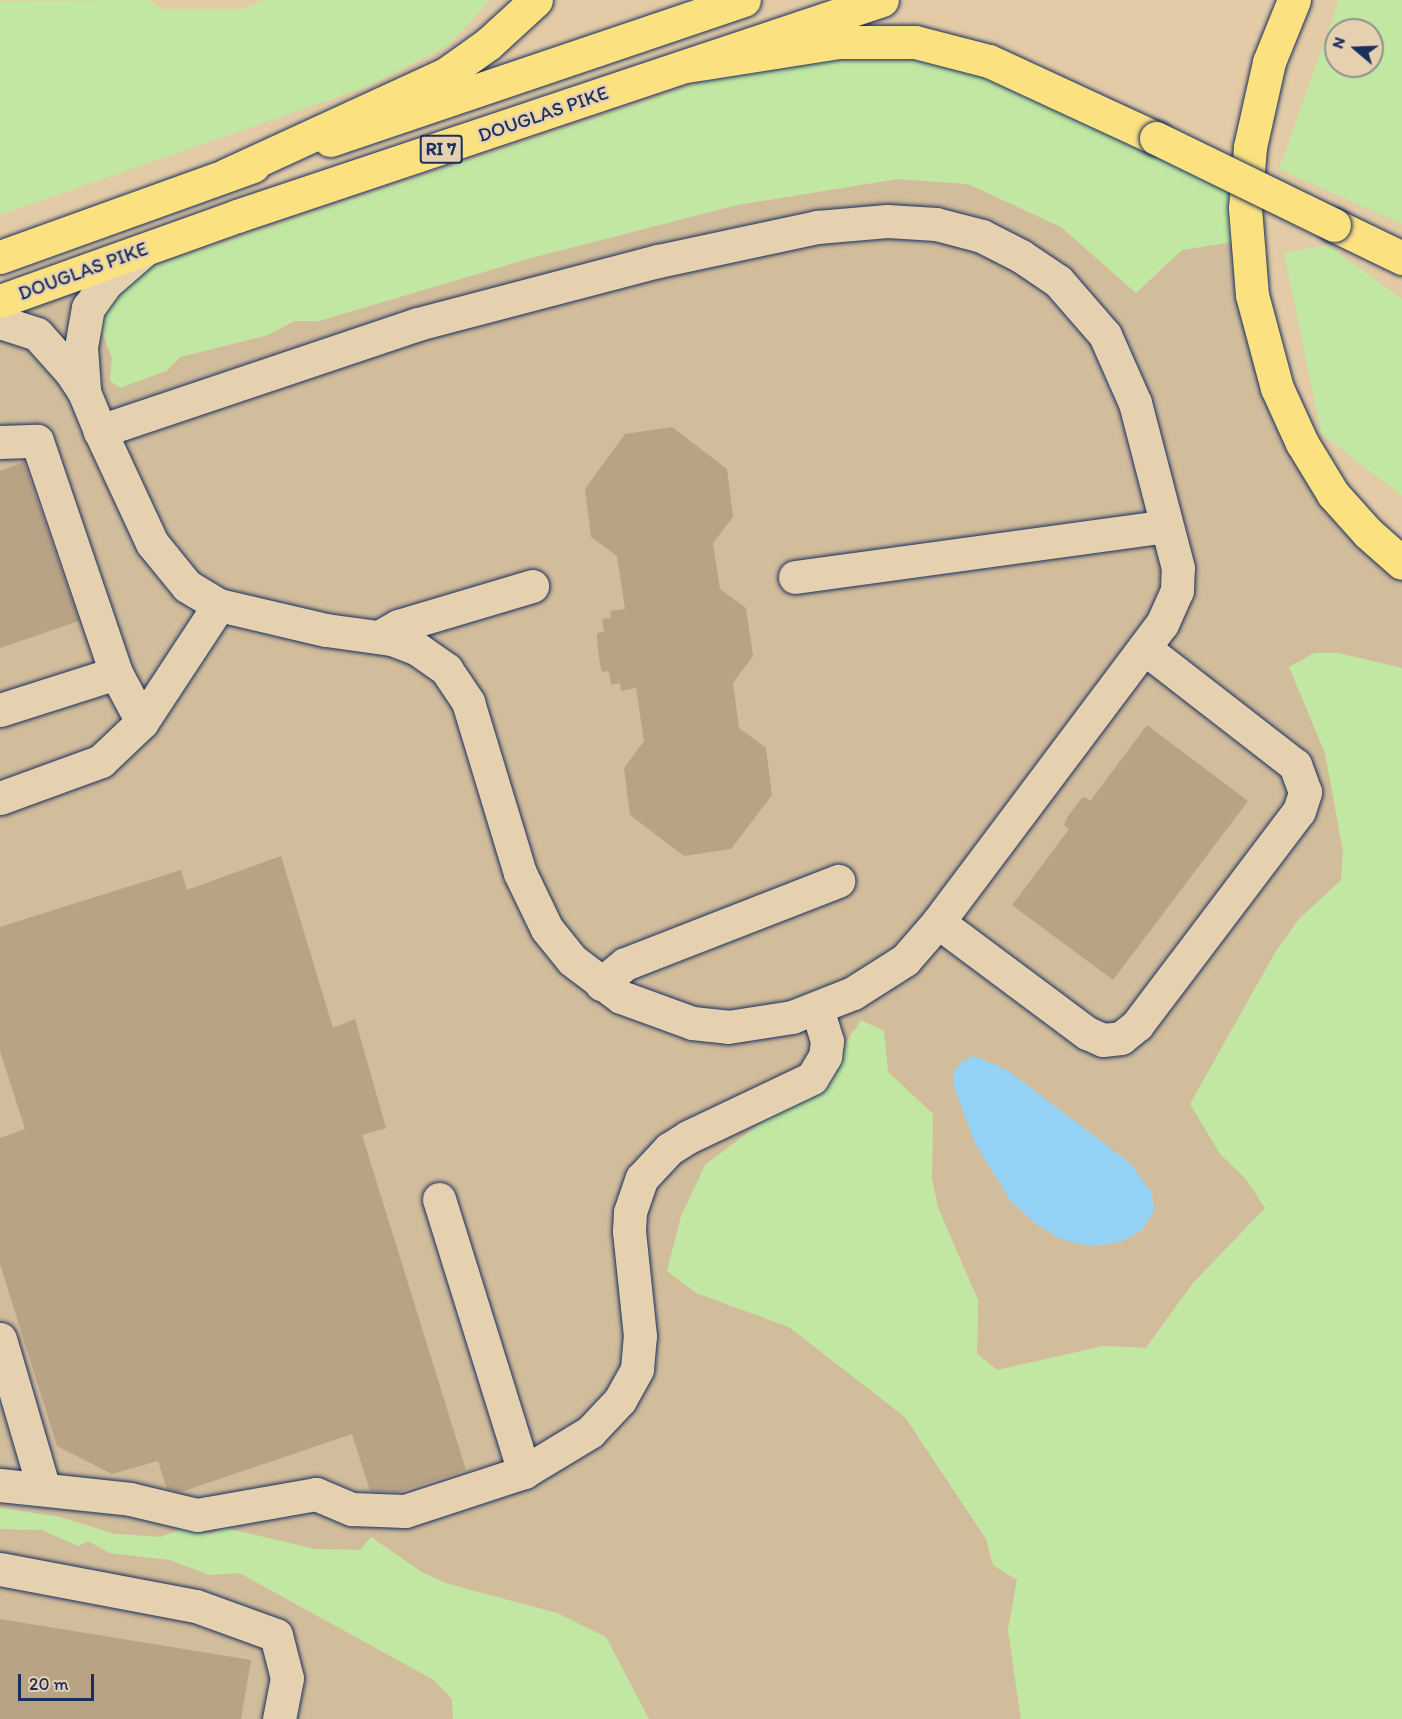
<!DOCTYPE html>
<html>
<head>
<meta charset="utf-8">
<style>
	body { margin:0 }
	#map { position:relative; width:1402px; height:1719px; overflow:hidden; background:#e2cba6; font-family:Itim,sans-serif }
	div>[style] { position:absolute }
	.built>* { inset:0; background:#d1bc9b }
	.green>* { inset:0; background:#c1e7a2 }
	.water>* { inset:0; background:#95d3f6 }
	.building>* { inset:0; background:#b8a385 }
	.roads { filter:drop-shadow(0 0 2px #1b2f5e) drop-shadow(0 0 2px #1b2f5e) }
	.minor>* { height:33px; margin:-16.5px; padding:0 16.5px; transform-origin:16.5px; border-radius:16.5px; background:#e5d1b0 }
	.major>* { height:33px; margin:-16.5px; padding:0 16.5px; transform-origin:16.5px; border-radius:16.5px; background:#fbe180 }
	.highway>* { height:33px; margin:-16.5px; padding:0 16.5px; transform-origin:16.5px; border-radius:16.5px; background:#fbe180 }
	.bridges { filter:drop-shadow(0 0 2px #1b2f5e) drop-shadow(0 0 2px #1b2f5e) }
	.highway-bridge>* { height:33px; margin:-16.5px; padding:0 16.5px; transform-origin:16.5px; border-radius:16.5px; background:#fbe180 }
	span { translate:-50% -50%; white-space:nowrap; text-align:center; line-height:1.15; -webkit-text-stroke:4.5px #e5d1b0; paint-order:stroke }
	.shield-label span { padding:2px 4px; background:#e5d1b0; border:2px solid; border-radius:4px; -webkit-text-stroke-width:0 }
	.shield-label { font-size:18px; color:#1b2f5e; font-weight:700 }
	.street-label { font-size:20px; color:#1b2f5e }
	.north { position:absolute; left:1324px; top:18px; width:60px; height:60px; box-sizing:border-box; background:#e5d1b0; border:2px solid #94908f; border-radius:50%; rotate:289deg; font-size:16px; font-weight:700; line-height:24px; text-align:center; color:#1b2f5e }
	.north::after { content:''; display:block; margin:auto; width:21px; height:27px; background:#1b2f5e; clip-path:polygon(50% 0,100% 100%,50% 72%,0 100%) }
	.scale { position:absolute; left:18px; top:1674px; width:76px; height:27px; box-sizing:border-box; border:3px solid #1b2f5e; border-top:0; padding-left:8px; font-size:18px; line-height:21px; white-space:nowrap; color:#1b2f5e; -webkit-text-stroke:4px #e5d1b0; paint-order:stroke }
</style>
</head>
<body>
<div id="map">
	<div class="built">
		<div style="clip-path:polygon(897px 179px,968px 184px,1061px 227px,1136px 293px,1182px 249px,1247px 240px,1275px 383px,1402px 563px,1402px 668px,1338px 653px,1314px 653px,1290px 667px,1325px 753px,1343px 851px,1341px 881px,1299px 919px,1276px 951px,1190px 1104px,1220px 1154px,1246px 1179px,1266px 1208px,1193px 1283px,1146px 1348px,1104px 1346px,997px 1370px,977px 1354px,978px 1300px,938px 1207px,932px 1179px,933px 1114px,888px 1072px,883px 1031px,853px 1030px,822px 1085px,766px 1119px,705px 1165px,696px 1293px,789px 1327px,905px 1417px,986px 1539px,993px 1565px,1017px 1580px,1008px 1630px,1021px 1719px,649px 1719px,557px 1613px,445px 1583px,420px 1571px,371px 1537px,360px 1550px,315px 1549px,225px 1528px,209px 1534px,181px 1529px,161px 1537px,115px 1534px,60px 1517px,0 1508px,0 307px,82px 283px,112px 358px,110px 381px,166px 371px,180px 357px,268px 335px,294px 321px,319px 321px,531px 258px,737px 205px)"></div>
		<div style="clip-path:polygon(0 1529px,42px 1530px,78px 1546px,88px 1541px,110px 1553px,170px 1560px,210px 1575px,239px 1573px,434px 1680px,452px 1699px,453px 1719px,0 1719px)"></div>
	</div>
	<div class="green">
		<div style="clip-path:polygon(149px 0,161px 9px,244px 9px,262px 0,490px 0,449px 45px,369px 86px,0 215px,0 1px)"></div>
		<div style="clip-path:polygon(evenodd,1339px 0,1402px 0,1402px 224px,1279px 169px,1339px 0,1336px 30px,1372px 30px,1372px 66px,1336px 66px,1336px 30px)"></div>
		<div style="clip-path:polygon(964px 56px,1247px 186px,1247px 240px,1182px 250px,1136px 293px,1061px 227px,968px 184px,897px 179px,737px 205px,531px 258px,319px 321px,294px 321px,268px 335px,180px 357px,166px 371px,120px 388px,110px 381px,112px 358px,85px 289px,768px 60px)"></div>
		<div style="clip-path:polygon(1328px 245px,1402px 299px,1402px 496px,1321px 433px,1284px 253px)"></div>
		<div style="clip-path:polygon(1314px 653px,1338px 653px,1402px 668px,1402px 1719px,1021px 1719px,1008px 1630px,1017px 1580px,993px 1565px,986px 1539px,905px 1417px,789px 1327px,696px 1293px,667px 1271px,681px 1216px,705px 1165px,766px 1119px,821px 1085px,861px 1020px,884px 1031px,888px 1072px,933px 1114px,932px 1179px,938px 1208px,978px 1300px,977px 1354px,997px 1370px,1104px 1346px,1146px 1348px,1193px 1283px,1265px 1208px,1246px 1179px,1220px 1154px,1190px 1104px,1276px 951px,1299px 919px,1341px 880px,1343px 851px,1325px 753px,1289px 667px)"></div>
		<div style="clip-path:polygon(0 1508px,60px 1517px,115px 1534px,161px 1537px,181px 1529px,209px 1534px,225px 1528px,315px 1549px,360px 1550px,371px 1537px,420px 1571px,445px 1583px,557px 1613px,606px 1637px,649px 1719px,453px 1719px,452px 1699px,434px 1680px,240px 1573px,210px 1575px,170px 1560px,110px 1553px,88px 1541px,78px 1546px,42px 1530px,0 1529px)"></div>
	</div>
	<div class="water">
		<div style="clip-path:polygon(974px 1056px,1007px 1070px,1130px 1163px,1152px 1193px,1154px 1211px,1142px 1230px,1121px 1242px,1091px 1246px,1063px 1240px,1036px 1224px,1010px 1200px,975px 1143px,954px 1087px,953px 1073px,961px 1062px)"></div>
	</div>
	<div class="building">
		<div style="clip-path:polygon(672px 427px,727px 469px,733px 517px,713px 543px,720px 589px,746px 608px,753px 656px,733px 683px,739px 728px,766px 748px,772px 795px,731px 849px,684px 856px,630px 815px,624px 768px,644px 741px,636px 688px,621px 691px,620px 683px,611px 685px,609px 671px,602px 672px,600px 664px,597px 641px,597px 633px,604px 632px,602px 619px,611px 618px,610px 611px,625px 609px,617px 556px,591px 537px,585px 489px,625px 434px)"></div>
		<div style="clip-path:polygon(24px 462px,79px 621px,0 648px,0 471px)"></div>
		<div style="clip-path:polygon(1147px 725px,1248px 801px,1113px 980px,1012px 905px,1069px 829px,1064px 825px,1068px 816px,1081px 799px,1085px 797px,1090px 801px)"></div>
		<div style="clip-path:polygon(281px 856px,333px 1028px,355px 1019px,386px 1128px,362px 1135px,466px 1470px,398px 1492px,370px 1491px,352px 1434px,181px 1492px,167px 1489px,158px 1461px,112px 1474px,57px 1446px,0 1264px,0 1138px,25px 1129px,0 1051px,0 927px,181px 870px,187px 890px)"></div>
		<div style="clip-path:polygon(0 1619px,251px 1660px,241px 1719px,0 1719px)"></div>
	</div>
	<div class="roads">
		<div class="minor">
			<div style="left:0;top:322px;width:39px;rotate:18deg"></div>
			<div style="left:37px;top:334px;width:51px;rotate:48.2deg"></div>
			<div style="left:71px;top:372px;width:24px;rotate:57deg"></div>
			<div style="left:84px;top:392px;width:42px;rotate:67.7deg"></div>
			<div style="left:100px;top:431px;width:123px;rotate:65.1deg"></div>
			<div style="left:152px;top:543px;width:55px;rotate:50.9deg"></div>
			<div style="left:187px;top:586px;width:37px;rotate:31deg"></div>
			<div style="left:219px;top:605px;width:110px;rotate:13.2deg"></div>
			<div style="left:326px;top:630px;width:67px;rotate:7.8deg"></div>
			<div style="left:392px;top:639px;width:26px;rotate:21deg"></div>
			<div style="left:416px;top:648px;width:37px;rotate:35deg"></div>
			<div style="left:446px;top:669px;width:40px;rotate:56deg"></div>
			<div style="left:468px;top:702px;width:179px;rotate:73.1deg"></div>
			<div style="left:520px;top:873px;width:62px;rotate:64.3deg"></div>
			<div style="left:547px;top:929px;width:40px;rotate:51deg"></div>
			<div style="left:572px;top:960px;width:61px;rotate:37.1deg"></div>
			<div style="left:621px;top:997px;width:76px;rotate:20.1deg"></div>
			<div style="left:692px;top:1023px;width:36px;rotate:6deg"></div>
			<div style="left:728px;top:1027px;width:65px;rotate:-8.9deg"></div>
			<div style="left:792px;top:1017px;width:66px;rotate:-21.5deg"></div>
			<div style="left:853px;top:993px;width:62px;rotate:-32.4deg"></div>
			<div style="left:905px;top:960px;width:50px;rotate:-49deg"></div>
			<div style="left:938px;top:922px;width:373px;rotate:-53.1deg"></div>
			<div style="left:1162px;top:624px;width:36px;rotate:-66deg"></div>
			<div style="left:1177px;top:591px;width:23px;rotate:-88deg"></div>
			<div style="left:1178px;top:568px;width:171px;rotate:-104.6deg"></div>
			<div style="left:1135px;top:403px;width:74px;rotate:-113.8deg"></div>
			<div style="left:1105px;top:335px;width:72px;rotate:-131deg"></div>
			<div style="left:1058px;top:281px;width:45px;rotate:-146deg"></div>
			<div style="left:1021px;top:256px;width:44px;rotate:-152.9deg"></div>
			<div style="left:982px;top:236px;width:48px;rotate:-165.4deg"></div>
			<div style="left:936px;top:224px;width:49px;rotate:-176.5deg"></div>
			<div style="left:887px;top:221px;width:70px;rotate:175.1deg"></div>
			<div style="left:817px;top:227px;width:163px;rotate:167.9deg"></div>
			<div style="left:658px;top:261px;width:248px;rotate:165.3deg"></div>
			<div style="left:418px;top:324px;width:336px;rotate:161.4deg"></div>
			<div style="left:84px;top:390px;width:43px;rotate:-94deg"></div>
			<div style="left:81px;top:347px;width:40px;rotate:-80deg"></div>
			<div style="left:88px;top:308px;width:31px;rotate:-54deg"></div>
			<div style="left:106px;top:283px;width:50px;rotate:-41deg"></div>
			<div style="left:0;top:442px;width:37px;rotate:-2deg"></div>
			<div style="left:37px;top:441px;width:245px;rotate:71.2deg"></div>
			<div style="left:116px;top:673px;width:55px;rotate:62deg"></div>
			<div style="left:795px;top:577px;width:374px;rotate:-7.8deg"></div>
			<div style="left:379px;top:637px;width:22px;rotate:-30deg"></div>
			<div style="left:398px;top:626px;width:140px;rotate:-16.6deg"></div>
			<div style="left:0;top:710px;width:122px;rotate:-17.7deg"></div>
			<div style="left:0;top:798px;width:108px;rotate:-20.1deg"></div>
			<div style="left:101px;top:761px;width:57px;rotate:-43.6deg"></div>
			<div style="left:142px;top:722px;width:140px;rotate:-56.7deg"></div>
			<div style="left:938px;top:922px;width:186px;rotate:36.7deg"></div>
			<div style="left:1087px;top:1033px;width:17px;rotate:24deg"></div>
			<div style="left:1103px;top:1040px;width:18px;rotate:-6deg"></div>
			<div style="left:1121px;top:1038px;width:21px;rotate:-39deg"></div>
			<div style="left:1137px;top:1025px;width:268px;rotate:-52.9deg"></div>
			<div style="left:1299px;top:811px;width:20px;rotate:-72deg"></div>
			<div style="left:1305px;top:792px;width:29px;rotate:-110deg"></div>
			<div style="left:1295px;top:765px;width:191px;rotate:-142.2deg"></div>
			<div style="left:601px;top:984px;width:31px;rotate:-40deg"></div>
			<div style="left:625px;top:964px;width:229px;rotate:-21.3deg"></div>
			<div style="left:439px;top:1199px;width:286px;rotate:72.7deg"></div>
			<div style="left:0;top:1339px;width:156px;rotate:73.7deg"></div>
			<div style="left:0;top:1485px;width:131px;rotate:6.1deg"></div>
			<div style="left:130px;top:1499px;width:69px;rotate:13.4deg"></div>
			<div style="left:197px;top:1515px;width:121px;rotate:-10deg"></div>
			<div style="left:316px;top:1494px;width:39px;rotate:23deg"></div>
			<div style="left:352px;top:1509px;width:53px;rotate:2.2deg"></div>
			<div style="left:405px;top:1511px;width:125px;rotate:-18.1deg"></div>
			<div style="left:524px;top:1472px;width:77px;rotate:-31.2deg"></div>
			<div style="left:590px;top:1432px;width:44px;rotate:-46.8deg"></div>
			<div style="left:620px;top:1400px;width:35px;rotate:-61deg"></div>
			<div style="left:637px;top:1369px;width:33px;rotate:-85deg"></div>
			<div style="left:640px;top:1336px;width:106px;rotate:-96deg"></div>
			<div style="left:629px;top:1231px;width:19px;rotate:-87deg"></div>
			<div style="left:630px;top:1212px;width:36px;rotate:-71deg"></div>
			<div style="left:642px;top:1178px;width:40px;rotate:-47deg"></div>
			<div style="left:669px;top:1149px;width:22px;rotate:-32deg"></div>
			<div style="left:688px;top:1137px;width:137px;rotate:-25.4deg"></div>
			<div style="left:812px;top:1078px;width:26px;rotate:-59deg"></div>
			<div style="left:825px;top:1056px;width:15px;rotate:-82deg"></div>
			<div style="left:827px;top:1041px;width:34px;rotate:-107deg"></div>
			<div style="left:0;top:1569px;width:199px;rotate:10.7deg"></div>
			<div style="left:196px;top:1606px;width:85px;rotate:19.9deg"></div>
			<div style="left:276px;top:1635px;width:44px;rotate:75.7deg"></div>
			<div style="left:287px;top:1678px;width:42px;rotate:101deg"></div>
		</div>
		<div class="major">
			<div style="left:330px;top:140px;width:437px;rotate:-18.7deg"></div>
			<div style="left:0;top:257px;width:269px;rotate:-19.8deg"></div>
			<div style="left:0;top:301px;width:252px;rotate:-19.7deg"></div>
			<div style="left:237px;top:216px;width:680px;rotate:-18.51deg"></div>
		</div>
		<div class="highway">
			<div style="left:1294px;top:0;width:67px;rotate:112deg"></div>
			<div style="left:1269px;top:62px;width:87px;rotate:102.6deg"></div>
			<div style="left:1250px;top:147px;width:61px;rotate:94.7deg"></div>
			<div style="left:1245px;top:208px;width:87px;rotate:85.4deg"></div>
			<div style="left:1252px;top:295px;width:96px;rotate:75deg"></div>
			<div style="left:1277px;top:388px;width:60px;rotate:65.6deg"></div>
			<div style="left:1302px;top:443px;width:60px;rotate:58.7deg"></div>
			<div style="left:1333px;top:494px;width:52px;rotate:48.1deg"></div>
			<div style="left:1368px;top:533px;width:45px;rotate:41.4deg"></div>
			<div style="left:686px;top:66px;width:155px;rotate:-8.9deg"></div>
			<div style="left:839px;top:42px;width:76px"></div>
			<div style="left:915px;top:42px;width:76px;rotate:14.4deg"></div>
			<div style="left:989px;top:61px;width:184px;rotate:24.8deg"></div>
			<div style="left:226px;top:175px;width:242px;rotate:-24.7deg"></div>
			<div style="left:446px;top:74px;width:52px;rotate:-35.5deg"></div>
			<div style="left:488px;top:44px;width:65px;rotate:-42.5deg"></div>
			<div style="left:1334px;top:225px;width:76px;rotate:25.9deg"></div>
		</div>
	</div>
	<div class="bridges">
		<div class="highway-bridge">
			<div style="left:1156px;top:138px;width:198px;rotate:26deg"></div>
		</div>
	</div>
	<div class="shield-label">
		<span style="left:441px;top:149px">RI 7</span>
	</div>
	<div class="street-label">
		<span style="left:543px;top:114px;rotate:-19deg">DOUGLAS PIKE</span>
		<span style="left:83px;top:271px;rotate:-20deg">DOUGLAS PIKE</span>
	</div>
	<div class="north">N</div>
	<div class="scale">20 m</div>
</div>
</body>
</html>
